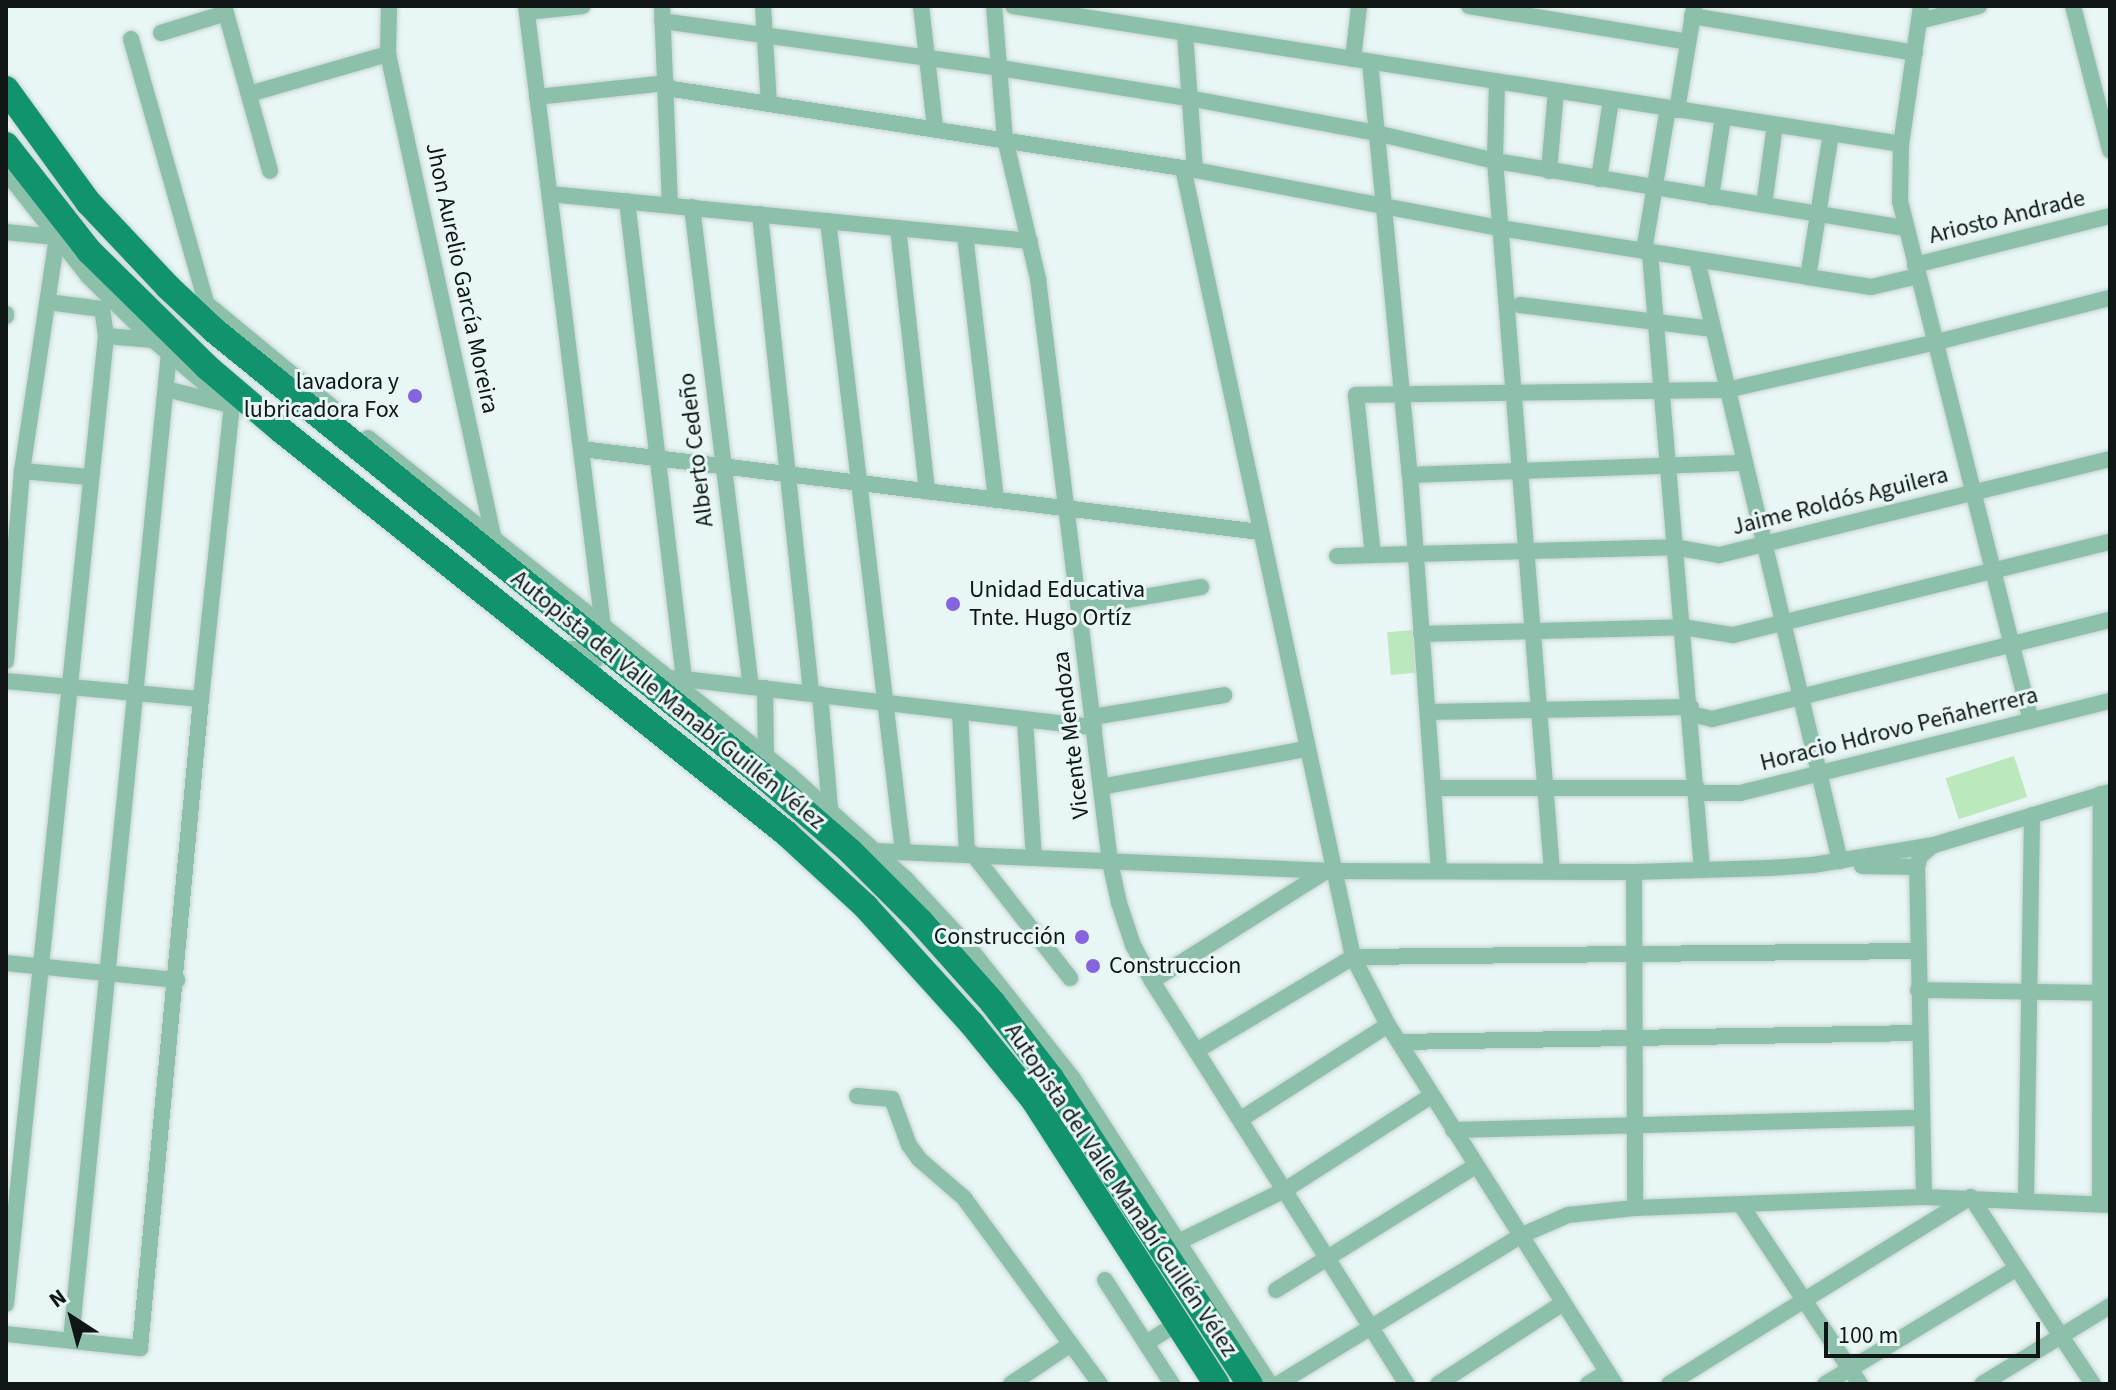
<!DOCTYPE html>
<html>
<head>
<meta charset="utf-8">
<style>
	body { margin:0 }
	#map { position:relative; width:2116px; height:1390px; overflow:hidden; background:#e8f7f5; font-family:"Source Sans 3",sans-serif }
	div>[style] { position:absolute }
	.green>* { inset:0; background:#bbe8bc; transform-origin:0 0 }
	.roads { filter:drop-shadow(0 0 2px #c5d3d1) drop-shadow(0 0 2px #c5d3d1) }
	.street>* { height:16px; margin:-8px; padding:0 8px; transform-origin:8px; border-radius:8px; background:#8dc0aa }
	.primary>* { height:26px; margin:-13px; padding:0 13px; transform-origin:13px; border-radius:13px; background:#11936e }
	.dots>* { width:22px; height:22px; translate:-50% -50%; box-sizing:border-box; border:4px solid #e8f7f5; border-radius:50% }
	span { translate:-50% -50%; white-space:nowrap; text-align:center; line-height:1.15; -webkit-text-stroke:6px #e8f7f5; paint-order:stroke }
	.street-label { font-size:24px; color:#101615 }
	.poi-label { font-size:24px; color:#101615 }
	.right { translate:-100% -50%; text-align:right }
	.left { translate:0 -50%; text-align:left }
	.frame { position:absolute; inset:0; border:8px solid #101615; pointer-events:none }
	.north { position:absolute; left:32px; top:1278px; width:80px; height:80px; -webkit-text-stroke:6px #e8f7f5; paint-order:stroke; rotate:324deg; font-size:22px; font-weight:700; line-height:32px; text-align:center; color:#101615 }
	.north::after { content:''; display:block; margin:auto; width:28px; height:36px; background:#101615; clip-path:polygon(50% 0,100% 100%,50% 72%,0 100%) }
	.scale { position:absolute; left:1824px; top:1322px; width:216px; height:36px; box-sizing:border-box; border:4px solid #101615; border-top:0; padding-left:10px; font-size:24px; line-height:28px; white-space:nowrap; color:#101615; -webkit-text-stroke:6px #e8f7f5; paint-order:stroke }
</style>
</head>
<body>
<div id="map">
	<div class="green">
		<div style="left:1412px;top:630px;width:43px;height:25px;rotate:85deg"></div>
		<div style="left:2014px;top:756px;width:43px;height:72px;rotate:72deg"></div>
	</div>
	<div class="roads">
		<div class="street">
			<div style="left:224px;top:6px;width:171px;rotate:74.4deg"></div>
			<div style="left:389px;top:6px;width:48px;rotate:91.2deg"></div>
			<div style="left:388px;top:54px;width:498px;rotate:77.7deg"></div>
			<div style="left:526px;top:6px;width:626px;rotate:82.93deg"></div>
			<div style="left:603px;top:627px;width:20px;rotate:84deg"></div>
			<div style="left:605px;top:647px;width:30px;rotate:127deg"></div>
			<div style="left:662px;top:6px;width:198px;rotate:87.7deg"></div>
			<div style="left:763px;top:6px;width:97px;rotate:86.5deg"></div>
			<div style="left:921px;top:6px;width:122px;rotate:83.4deg"></div>
			<div style="left:994px;top:6px;width:133px;rotate:85.3deg"></div>
			<div style="left:1005px;top:139px;width:144px;rotate:76.7deg"></div>
			<div style="left:1038px;top:279px;width:587px;rotate:82.96deg"></div>
			<div style="left:1110px;top:862px;width:42px;rotate:77.6deg"></div>
			<div style="left:1119px;top:903px;width:44px;rotate:71.6deg"></div>
			<div style="left:1133px;top:945px;width:41px;rotate:62.2deg"></div>
			<div style="left:1152px;top:981px;width:477px;rotate:57.7deg"></div>
			<div style="left:1013px;top:6px;width:899px;rotate:8.83deg"></div>
			<div style="left:1469px;top:6px;width:222px;rotate:9.3deg"></div>
			<div style="left:1921px;top:6px;width:139px;rotate:98.2deg"></div>
			<div style="left:1901px;top:144px;width:57px;rotate:91deg"></div>
			<div style="left:1900px;top:201px;width:536px;rotate:75.86deg"></div>
			<div style="left:2073px;top:6px;width:149px;rotate:75.6deg"></div>
			<div style="left:527px;top:12px;width:56px;rotate:-6.1deg"></div>
			<div style="left:1692px;top:16px;width:226px;rotate:9.4deg"></div>
			<div style="left:662px;top:21px;width:341px;rotate:7.9deg"></div>
			<div style="left:1000px;top:68px;width:190px;rotate:9.1deg"></div>
			<div style="left:1188px;top:98px;width:191px;rotate:10.5deg"></div>
			<div style="left:1376px;top:133px;width:122px;rotate:13.2deg"></div>
			<div style="left:1495px;top:161px;width:414px;rotate:9.3deg"></div>
			<div style="left:1919px;top:21px;width:62px;rotate:-14deg"></div>
			<div style="left:161px;top:33px;width:68px;rotate:-17.1deg"></div>
			<div style="left:1185px;top:34px;width:136px;rotate:85.8deg"></div>
			<div style="left:131px;top:39px;width:298px;rotate:74.1deg"></div>
			<div style="left:1353px;top:59px;width:53px;rotate:-83.5deg"></div>
			<div style="left:1370px;top:62px;width:415px;rotate:84.5deg"></div>
			<div style="left:1410px;top:475px;width:397px;rotate:85.8deg"></div>
			<div style="left:1497px;top:82px;width:79px;rotate:91.5deg"></div>
			<div style="left:1495px;top:161px;width:712px;rotate:85.41deg"></div>
			<div style="left:666px;top:88px;width:535px;rotate:8.81deg"></div>
			<div style="left:1195px;top:170px;width:310px;rotate:10.8deg"></div>
			<div style="left:1500px;top:228px;width:312px;rotate:9deg"></div>
			<div style="left:1808px;top:277px;width:146px;rotate:-80.9deg"></div>
			<div style="left:249px;top:94px;width:145px;rotate:-16.1deg"></div>
			<div style="left:537px;top:97px;width:130px;rotate:-6.2deg"></div>
			<div style="left:1677px;top:110px;width:103px;rotate:-80.5deg"></div>
			<div style="left:1183px;top:168px;width:807px;rotate:77.84deg"></div>
			<div style="left:1353px;top:957px;width:76px;rotate:62.8deg"></div>
			<div style="left:1388px;top:1025px;width:425px;rotate:57.7deg"></div>
			<div style="left:1549px;top:171px;width:80px;rotate:-85deg"></div>
			<div style="left:6px;top:172px;width:132px;rotate:51.7deg"></div>
			<div style="left:88px;top:276px;width:91px;rotate:44.6deg"></div>
			<div style="left:1599px;top:179px;width:80px;rotate:-81.4deg"></div>
			<div style="left:550px;top:194px;width:482px;rotate:5.6deg"></div>
			<div style="left:1711px;top:197px;width:80px;rotate:-81.4deg"></div>
			<div style="left:627px;top:201px;width:493px;rotate:83.2deg"></div>
			<div style="left:1764px;top:205px;width:81px;rotate:-82.2deg"></div>
			<div style="left:692px;top:207px;width:483px;rotate:83deg"></div>
			<div style="left:760px;top:214px;width:481px;rotate:83.9deg"></div>
			<div style="left:828px;top:221px;width:634px;rotate:83.21deg"></div>
			<div style="left:898px;top:228px;width:265px;rotate:83.7deg"></div>
			<div style="left:6px;top:232px;width:49px;rotate:5.8deg"></div>
			<div style="left:965px;top:235px;width:267px;rotate:83.3deg"></div>
			<div style="left:1644px;top:251px;width:145px;rotate:-80.5deg"></div>
			<div style="left:1650px;top:253px;width:619px;rotate:85.18deg"></div>
			<div style="left:1697px;top:260px;width:618px;rotate:76.62deg"></div>
			<div style="left:1915px;top:265px;width:201px;rotate:-14.1deg"></div>
			<div style="left:1808px;top:277px;width:64px;rotate:9deg"></div>
			<div style="left:1871px;top:287px;width:48px;rotate:-13.2deg"></div>
			<div style="left:207px;top:304px;width:170px;rotate:39.5deg"></div>
			<div style="left:1520px;top:305px;width:194px;rotate:7.1deg"></div>
			<div style="left:6px;top:314px;width:2px;rotate:90deg"></div>
			<div style="left:166px;top:389px;width:62px;rotate:14deg"></div>
			<div style="left:368px;top:438px;width:540px;rotate:38.61deg"></div>
			<div style="left:790px;top:775px;width:156px;rotate:41.9deg"></div>
			<div style="left:906px;top:879px;width:91px;rotate:47.2deg"></div>
			<div style="left:968px;top:946px;width:167px;rotate:51.6deg"></div>
			<div style="left:1072px;top:1077px;width:365px;rotate:57.2deg"></div>
			<div style="left:582px;top:449px;width:683px;rotate:6.98deg"></div>
			<div style="left:22px;top:471px;width:67px;rotate:5.1deg"></div>
			<div style="left:1410px;top:475px;width:335px;rotate:-2.1deg"></div>
			<div style="left:1373px;top:555px;width:161px;rotate:-96.1deg"></div>
			<div style="left:1356px;top:395px;width:371px;rotate:-0.8deg"></div>
			<div style="left:1727px;top:390px;width:215px;rotate:-12.9deg"></div>
			<div style="left:1937px;top:342px;width:179px;rotate:-14.3deg"></div>
			<div style="left:1337px;top:556px;width:337px;rotate:-1.5deg"></div>
			<div style="left:1674px;top:547px;width:46px;rotate:10.1deg"></div>
			<div style="left:1719px;top:555px;width:403px;rotate:-13.8deg"></div>
			<div style="left:1080px;top:608px;width:123px;rotate:-9.8deg"></div>
			<div style="left:1421px;top:634px;width:261px;rotate:-1.5deg"></div>
			<div style="left:1682px;top:627px;width:52px;rotate:8.9deg"></div>
			<div style="left:1733px;top:635px;width:388px;rotate:-13.9deg"></div>
			<div style="left:561px;top:650px;width:44px;rotate:-3.9deg"></div>
			<div style="left:6px;top:661px;width:191px;rotate:-85.2deg"></div>
			<div style="left:22px;top:471px;width:257px;rotate:-81.5deg"></div>
			<div style="left:675px;top:678px;width:422px;rotate:6.7deg"></div>
			<div style="left:6px;top:681px;width:196px;rotate:5.3deg"></div>
			<div style="left:765px;top:688px;width:74px;rotate:89.2deg"></div>
			<div style="left:820px;top:694px;width:114px;rotate:85deg"></div>
			<div style="left:960px;top:712px;width:141px;rotate:87.2deg"></div>
			<div style="left:1428px;top:712px;width:263px;rotate:-1.1deg"></div>
			<div style="left:1691px;top:714px;width:22px;rotate:13deg"></div>
			<div style="left:1712px;top:719px;width:410px;rotate:-14deg"></div>
			<div style="left:1093px;top:717px;width:133px;rotate:-9.5deg"></div>
			<div style="left:1025px;top:720px;width:138px;rotate:86.3deg"></div>
			<div style="left:1101px;top:787px;width:209px;rotate:-10.5deg"></div>
			<div style="left:1434px;top:788px;width:263px"></div>
			<div style="left:1698px;top:793px;width:42px"></div>
			<div style="left:1740px;top:793px;width:381px;rotate:-14deg"></div>
			<div style="left:874px;top:851px;width:452px;rotate:2.5deg"></div>
			<div style="left:1326px;top:871px;width:308px;rotate:0.2deg"></div>
			<div style="left:1634px;top:872px;width:135px;rotate:-1.7deg"></div>
			<div style="left:1769px;top:868px;width:44px;rotate:-3.9deg"></div>
			<div style="left:1813px;top:865px;width:123px;rotate:-9.4deg"></div>
			<div style="left:1934px;top:845px;width:184px;rotate:-16.8deg"></div>
			<div style="left:972px;top:853px;width:159px;rotate:51.9deg"></div>
			<div style="left:1862px;top:866px;width:55px;rotate:1deg"></div>
			<div style="left:1634px;top:872px;width:336px;rotate:89.8deg"></div>
			<div style="left:6px;top:963px;width:172px;rotate:5.7deg"></div>
			<div style="left:1152px;top:981px;width:206px;rotate:-32.3deg"></div>
			<div style="left:1918px;top:990px;width:191px;rotate:0.9deg"></div>
			<div style="left:1399px;top:1042px;width:521px;rotate:-0.99deg"></div>
			<div style="left:1196px;top:1051px;width:183px;rotate:-30.9deg"></div>
			<div style="left:1353px;top:957px;width:565px;rotate:-0.61deg"></div>
			<div style="left:857px;top:1096px;width:35px;rotate:5deg"></div>
			<div style="left:892px;top:1099px;width:49px;rotate:69.7deg"></div>
			<div style="left:909px;top:1145px;width:17px;rotate:54deg"></div>
			<div style="left:919px;top:1159px;width:60px;rotate:40.9deg"></div>
			<div style="left:964px;top:1198px;width:230px;rotate:53.8deg"></div>
			<div style="left:1241px;top:1119px;width:174px;rotate:-32.6deg"></div>
			<div style="left:1453px;top:1130px;width:469px;rotate:-1.5deg"></div>
			<div style="left:1924px;top:1197px;width:330px;rotate:-91.2deg"></div>
			<div style="left:1917px;top:867px;width:11px;rotate:-75deg"></div>
			<div style="left:1920px;top:856px;width:17px;rotate:-40deg"></div>
			<div style="left:2026px;top:1199px;width:384px;rotate:-89.1deg"></div>
			<div style="left:2100px;top:1204px;width:410px;rotate:-89.9deg"></div>
			<div style="left:1741px;top:1205px;width:215px;rotate:56.4deg"></div>
			<div style="left:1168px;top:1247px;width:130px;rotate:-26deg"></div>
			<div style="left:1285px;top:1190px;width:174px;rotate:-32.8deg"></div>
			<div style="left:1105px;top:1280px;width:124px;rotate:57.2deg"></div>
			<div style="left:1276px;top:1290px;width:234px;rotate:-31.9deg"></div>
			<div style="left:6px;top:1304px;width:973px;rotate:-84.1deg"></div>
			<div style="left:106px;top:336px;width:27px;rotate:-98deg"></div>
			<div style="left:102px;top:309px;width:55px;rotate:-172.7deg"></div>
			<div style="left:6px;top:1334px;width:135px;rotate:6deg"></div>
			<div style="left:140px;top:1348px;width:652px;rotate:-84.63deg"></div>
			<div style="left:201px;top:699px;width:295px;rotate:-84deg"></div>
			<div style="left:232px;top:406px;width:103px;rotate:-140.1deg"></div>
			<div style="left:153px;top:340px;width:47px;rotate:-175.1deg"></div>
			<div style="left:71px;top:1340px;width:992px;rotate:-84.33deg"></div>
			<div style="left:169px;top:353px;width:6px;rotate:-51deg"></div>
			<div style="left:1146px;top:1343px;width:38px;rotate:-32deg"></div>
			<div style="left:1011px;top:1384px;width:72px;rotate:-33.7deg"></div>
			<div style="left:1278px;top:1384px;width:284px;rotate:-31.4deg"></div>
			<div style="left:1520px;top:1236px;width:52px;rotate:-23.6deg"></div>
			<div style="left:1568px;top:1215px;width:67px;rotate:-6deg"></div>
			<div style="left:1635px;top:1208px;width:289px;rotate:-2.2deg"></div>
			<div style="left:1924px;top:1197px;width:186px;rotate:2.5deg"></div>
			<div style="left:1438px;top:1384px;width:149px;rotate:-32.9deg"></div>
			<div style="left:1588px;top:1384px;width:22px;rotate:-32deg"></div>
			<div style="left:1669px;top:1384px;width:355px;rotate:-31.8deg"></div>
			<div style="left:1971px;top:1197px;width:166px;rotate:57.1deg"></div>
			<div style="left:2061px;top:1336px;width:92px;rotate:148.7deg"></div>
			<div style="left:1825px;top:1384px;width:224px;rotate:-31.1deg"></div>
			<div style="left:2093px;top:1384px;width:58px;rotate:-123.7deg"></div>
			<div style="left:2061px;top:1336px;width:57px;rotate:-31.5deg"></div>
		</div>
		<div class="primary">
			<div style="left:6px;top:89px;width:140px;rotate:54deg"></div>
			<div style="left:88px;top:202px;width:117px;rotate:46.7deg"></div>
			<div style="left:168px;top:287px;width:64px;rotate:43.1deg"></div>
			<div style="left:215px;top:331px;width:711px;rotate:39.06deg"></div>
			<div style="left:767px;top:779px;width:110px;rotate:40.9deg"></div>
			<div style="left:850px;top:851px;width:99px;rotate:45deg"></div>
			<div style="left:920px;top:921px;width:110px;rotate:48.3deg"></div>
			<div style="left:993px;top:1003px;width:95px;rotate:52.3deg"></div>
			<div style="left:1051px;top:1078px;width:365px;rotate:57deg"></div>
			<div style="left:6px;top:145px;width:135px;rotate:51.9deg"></div>
			<div style="left:89px;top:251px;width:165px;rotate:44.5deg"></div>
			<div style="left:207px;top:367px;width:97px;rotate:40.4deg"></div>
			<div style="left:281px;top:430px;width:647px;rotate:38.6deg"></div>
			<div style="left:787px;top:834px;width:108px;rotate:42.7deg"></div>
			<div style="left:866px;top:907px;width:158px;rotate:47.8deg"></div>
			<div style="left:972px;top:1024px;width:97px;rotate:50.9deg"></div>
			<div style="left:1033px;top:1099px;width:339px;rotate:57.2deg"></div>
		</div>
	</div>
	<div class="dots">
		<div style="left:415px;top:396px;background:#8664df"></div>
		<div style="left:953px;top:604px;background:#8664df"></div>
		<div style="left:1082px;top:937px;background:#8664df"></div>
		<div style="left:1093px;top:966px;background:#8664df"></div>
	</div>
	<div class="street-label">
		<span style="left:2007px;top:217px;rotate:-14deg">Ariosto Andrade</span>
		<span style="left:462px;top:278px;rotate:78deg">Jhon Aurelio García Moreira</span>
		<span style="left:696px;top:450px;rotate:-97deg">Alberto Cedeño</span>
		<span style="left:1840px;top:501px;rotate:-14deg">Jaime Roldós Aguilera</span>
		<span style="left:668px;top:700px;rotate:39deg">Autopista del Valle Manabí Guillén Vélez</span>
		<span style="left:1899px;top:729px;rotate:-14deg">Horacio Hdrovo Peñaherrera</span>
		<span style="left:1071px;top:735px;rotate:-97deg">Vicente Mendoza</span>
		<span style="left:1121px;top:1190px;rotate:56deg">Autopista del Valle Manabí Guillén Vélez</span>
	</div>
	<div class="poi-label">
		<span class="right" style="left:399px;top:396px">lavadora y<br>lubricadora Fox</span>
		<span class="left" style="left:969px;top:604px">Unidad Educativa<br>Tnte. Hugo Ortíz</span>
		<span class="right" style="left:1066px;top:937px">Construcción</span>
		<span class="left" style="left:1109px;top:966px">Construccion</span>
	</div>
	<div class="frame"></div>
	<div class="north">N</div>
	<div class="scale">100 m</div>
</div>
</body>
</html>
